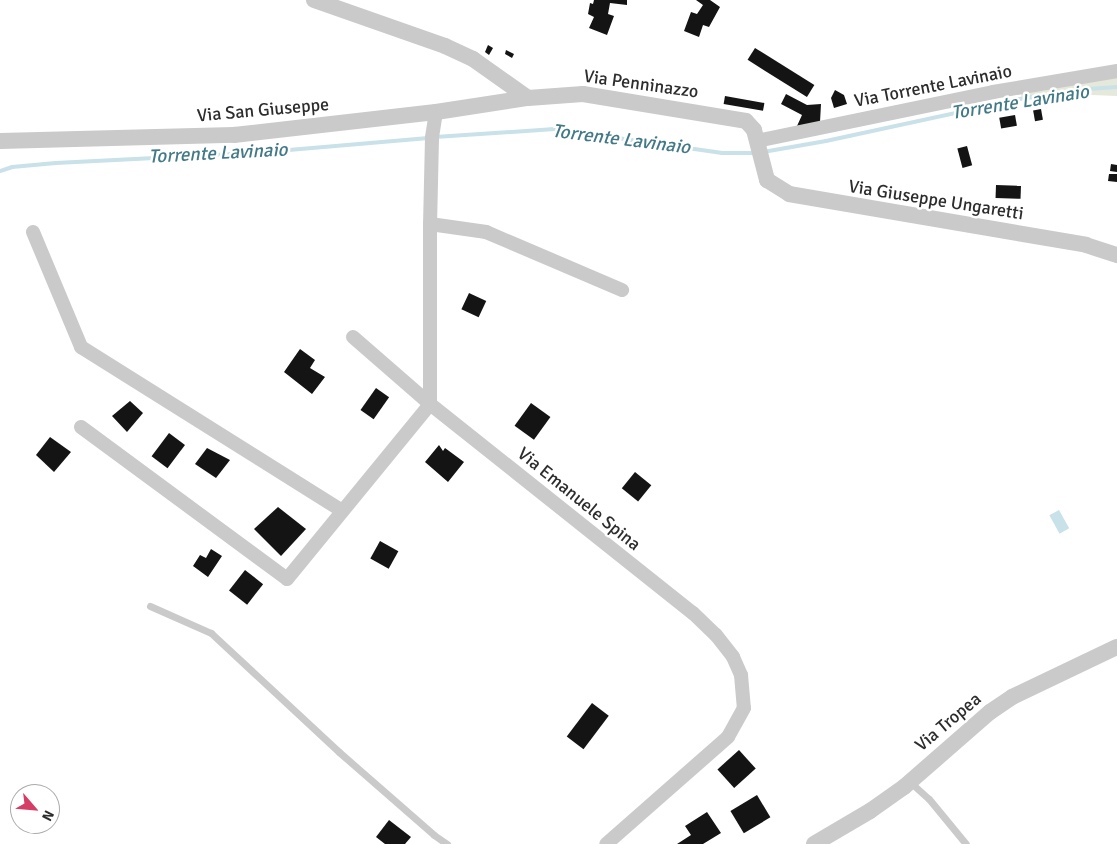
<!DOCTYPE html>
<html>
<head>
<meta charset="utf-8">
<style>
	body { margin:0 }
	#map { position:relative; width:1117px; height:844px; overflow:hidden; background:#fff; font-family:Signika,sans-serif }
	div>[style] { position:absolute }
	.green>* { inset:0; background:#e5e9db }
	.water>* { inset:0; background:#c9e1e8; transform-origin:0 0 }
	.stream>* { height:4px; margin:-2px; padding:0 2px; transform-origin:2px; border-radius:2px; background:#c9e1e8 }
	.building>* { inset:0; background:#141414; transform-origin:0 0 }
	.service>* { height:7px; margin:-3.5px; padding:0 3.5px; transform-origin:3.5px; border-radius:3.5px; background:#cacaca }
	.minor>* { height:14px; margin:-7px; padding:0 7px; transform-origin:7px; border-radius:7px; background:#cacaca }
	.tertiary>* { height:16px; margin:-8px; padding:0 8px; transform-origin:8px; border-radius:8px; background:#cacaca }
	span { translate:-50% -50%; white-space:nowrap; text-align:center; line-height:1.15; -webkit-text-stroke:5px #fff; paint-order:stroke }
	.street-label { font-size:18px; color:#2d2d2d }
	.water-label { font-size:19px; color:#427987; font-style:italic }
	.north { position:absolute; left:10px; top:784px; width:50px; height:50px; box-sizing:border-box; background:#fff; border:1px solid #ababab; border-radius:50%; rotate:117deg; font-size:14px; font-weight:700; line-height:20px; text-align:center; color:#2d2d2d }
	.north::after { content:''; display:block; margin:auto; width:18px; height:22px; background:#d53d64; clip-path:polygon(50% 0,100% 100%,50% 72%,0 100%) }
</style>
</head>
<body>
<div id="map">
	<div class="green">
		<div style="clip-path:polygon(1117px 75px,1117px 96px,1067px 94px,1022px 101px,1021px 93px)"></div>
	</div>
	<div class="water">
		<div style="left:1059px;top:510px;width:21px;height:11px;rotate:61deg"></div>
	</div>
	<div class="stream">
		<div style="left:435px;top:137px;width:120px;rotate:-3.8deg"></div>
		<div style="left:555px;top:129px;width:169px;rotate:8.2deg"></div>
		<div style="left:722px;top:153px;width:34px"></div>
		<div style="left:763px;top:152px;width:64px;rotate:-9.9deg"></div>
		<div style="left:826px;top:141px;width:204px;rotate:-12.2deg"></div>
		<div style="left:1025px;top:98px;width:64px;rotate:-8.1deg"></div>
		<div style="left:1088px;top:89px;width:29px;rotate:-4deg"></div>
		<div style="left:0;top:171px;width:13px;rotate:-18deg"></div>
		<div style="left:12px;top:167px;width:44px;rotate:-5.2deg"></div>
		<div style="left:56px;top:163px;width:197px;rotate:-2.9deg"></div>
		<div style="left:253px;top:153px;width:176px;rotate:-4.9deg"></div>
	</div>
	<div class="building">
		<div style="clip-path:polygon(594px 0,627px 0,627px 5px,610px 3px,608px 14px,614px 16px,607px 35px,589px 28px,594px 17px,588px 14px,590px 3px,593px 4px)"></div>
		<div style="clip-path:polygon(696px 0,710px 0,720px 7px,709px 27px,703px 25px,699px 37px,684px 31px,691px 12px,697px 14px,703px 5px)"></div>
		<div style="clip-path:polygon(488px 45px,493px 48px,489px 55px,485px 52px)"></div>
		<div style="left:755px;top:48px;width:70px;height:14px;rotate:32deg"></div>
		<div style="clip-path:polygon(506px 50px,514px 54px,512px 58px,505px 54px)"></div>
		<div style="clip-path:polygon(835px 90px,844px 95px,847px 104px,834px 108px,831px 98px)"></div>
		<div style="clip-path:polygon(786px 94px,807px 105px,821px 104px,820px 122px,797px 126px,802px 115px,781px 104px)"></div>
		<div style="left:725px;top:96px;width:40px;height:8px;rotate:10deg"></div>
		<div style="left:1041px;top:109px;width:11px;height:8px;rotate:80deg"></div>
		<div style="left:1015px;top:115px;width:11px;height:16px;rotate:80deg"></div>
		<div style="left:967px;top:146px;width:20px;height:10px;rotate:75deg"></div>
		<div style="clip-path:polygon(1111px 164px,1117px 165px,1117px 172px,1110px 171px)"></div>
		<div style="clip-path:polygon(1109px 174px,1117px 174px,1117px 182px,1108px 181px)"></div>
		<div style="left:996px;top:185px;width:25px;height:13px;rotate:2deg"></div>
		<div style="left:469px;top:293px;width:19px;height:18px;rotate:25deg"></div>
		<div style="clip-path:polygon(300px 349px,315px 360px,310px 368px,325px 377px,312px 394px,284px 372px)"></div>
		<div style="left:376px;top:388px;width:16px;height:27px;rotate:35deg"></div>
		<div style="clip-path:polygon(130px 401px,143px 413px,127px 432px,112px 416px)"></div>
		<div style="left:531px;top:403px;width:24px;height:28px;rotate:36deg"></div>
		<div style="left:169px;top:433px;width:20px;height:29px;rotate:37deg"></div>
		<div style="clip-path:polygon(50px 437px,71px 452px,54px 472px,36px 455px)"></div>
		<div style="clip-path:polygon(439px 445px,443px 451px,445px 448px,464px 462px,448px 482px,425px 462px)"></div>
		<div style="clip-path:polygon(207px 448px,230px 460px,216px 478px,195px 464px)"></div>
		<div style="left:635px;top:472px;width:21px;height:21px;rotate:39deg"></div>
		<div style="clip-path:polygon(278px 507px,306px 529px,281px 556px,254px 529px)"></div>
		<div style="left:380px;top:541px;width:21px;height:20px;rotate:29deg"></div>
		<div style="clip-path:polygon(211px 549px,222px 556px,208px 577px,193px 566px,200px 555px,206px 558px)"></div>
		<div style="left:245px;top:570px;width:23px;height:26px;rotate:38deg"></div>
		<div style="left:592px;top:703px;width:21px;height:42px;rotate:37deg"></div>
		<div style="left:739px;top:750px;width:25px;height:29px;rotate:48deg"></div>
		<div style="left:757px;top:795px;width:26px;height:31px;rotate:59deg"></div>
		<div style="clip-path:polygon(707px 812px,721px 833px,703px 844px,677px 844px,691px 835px,685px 826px)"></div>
		<div style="clip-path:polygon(389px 820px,411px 837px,405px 844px,385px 844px,376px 837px)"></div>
	</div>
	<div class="service">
		<div style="left:150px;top:606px;width:67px;rotate:23.9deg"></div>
		<div style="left:211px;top:633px;width:175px;rotate:42.9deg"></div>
		<div style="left:339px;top:752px;width:126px;rotate:41.1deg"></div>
		<div style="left:434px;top:835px;width:16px;rotate:35deg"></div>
		<div style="left:910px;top:782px;width:25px;rotate:42deg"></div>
		<div style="left:929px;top:799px;width:58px;rotate:50.6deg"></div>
	</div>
	<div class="minor">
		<div style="left:436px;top:112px;width:26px;rotate:99deg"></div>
		<div style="left:432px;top:138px;width:86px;rotate:91.3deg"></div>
		<div style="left:430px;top:224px;width:180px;rotate:90deg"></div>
		<div style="left:430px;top:404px;width:336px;rotate:38.5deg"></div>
		<div style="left:693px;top:613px;width:32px;rotate:44deg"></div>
		<div style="left:716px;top:635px;width:28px;rotate:52deg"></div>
		<div style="left:733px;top:657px;width:20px;rotate:66deg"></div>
		<div style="left:741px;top:675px;width:33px;rotate:85deg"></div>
		<div style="left:744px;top:708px;width:33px;rotate:119deg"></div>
		<div style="left:728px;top:737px;width:162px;rotate:138.7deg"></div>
		<div style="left:757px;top:141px;width:241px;rotate:-11.7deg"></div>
		<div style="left:993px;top:92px;width:126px;rotate:-9.6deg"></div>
		<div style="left:430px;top:224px;width:57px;rotate:8.1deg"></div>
		<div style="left:486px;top:232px;width:148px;rotate:23.1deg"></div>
		<div style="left:33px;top:232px;width:125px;rotate:67.3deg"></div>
		<div style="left:81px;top:347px;width:308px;rotate:32.1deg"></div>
		<div style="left:81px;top:427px;width:256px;rotate:36.4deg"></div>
		<div style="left:287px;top:579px;width:226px;rotate:-50.7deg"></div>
		<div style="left:430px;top:404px;width:102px;rotate:-139deg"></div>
	</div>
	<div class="tertiary">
		<div style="left:314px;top:0;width:139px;rotate:19.3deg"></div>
		<div style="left:445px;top:46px;width:31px;rotate:25deg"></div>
		<div style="left:473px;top:59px;width:67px;rotate:35.3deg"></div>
		<div style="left:0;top:141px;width:234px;rotate:-1.5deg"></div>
		<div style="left:234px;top:135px;width:203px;rotate:-6.5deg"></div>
		<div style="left:436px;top:112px;width:93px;rotate:-8.7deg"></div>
		<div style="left:528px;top:98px;width:55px;rotate:-4.2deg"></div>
		<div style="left:583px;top:94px;width:165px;rotate:9.4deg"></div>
		<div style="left:746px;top:121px;width:12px;rotate:48deg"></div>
		<div style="left:754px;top:130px;width:52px;rotate:75.4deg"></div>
		<div style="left:767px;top:180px;width:26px;rotate:32deg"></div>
		<div style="left:789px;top:194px;width:301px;rotate:9.7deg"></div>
		<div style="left:1086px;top:245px;width:33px;rotate:18deg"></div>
		<div style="left:814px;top:844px;width:65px;rotate:-30.5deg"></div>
		<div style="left:870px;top:811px;width:42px;rotate:-35.2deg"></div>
		<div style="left:904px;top:787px;width:114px;rotate:-41.1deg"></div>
		<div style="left:990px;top:712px;width:27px;rotate:-34deg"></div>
		<div style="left:1012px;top:697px;width:116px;rotate:-25.5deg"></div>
	</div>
	<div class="street-label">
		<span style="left:641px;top:84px;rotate:8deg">Via Penninazzo</span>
		<span style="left:933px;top:86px;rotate:-11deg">Via Torrente Lavinaio</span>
		<span style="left:263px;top:110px;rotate:-5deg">Via San Giuseppe</span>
		<span style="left:936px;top:200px;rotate:9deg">Via Giuseppe Ungaretti</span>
		<span style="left:579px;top:499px;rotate:39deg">Via Emanuele Spina</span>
		<span style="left:948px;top:722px;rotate:-40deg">Via Tropea</span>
	</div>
	<div class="water-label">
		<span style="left:1020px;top:103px;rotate:-9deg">Torrente Lavinaio</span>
		<span style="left:621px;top:140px;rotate:7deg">Torrente Lavinaio</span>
		<span style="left:218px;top:154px;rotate:-3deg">Torrente Lavinaio</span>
	</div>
	<div class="north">N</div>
</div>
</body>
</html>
